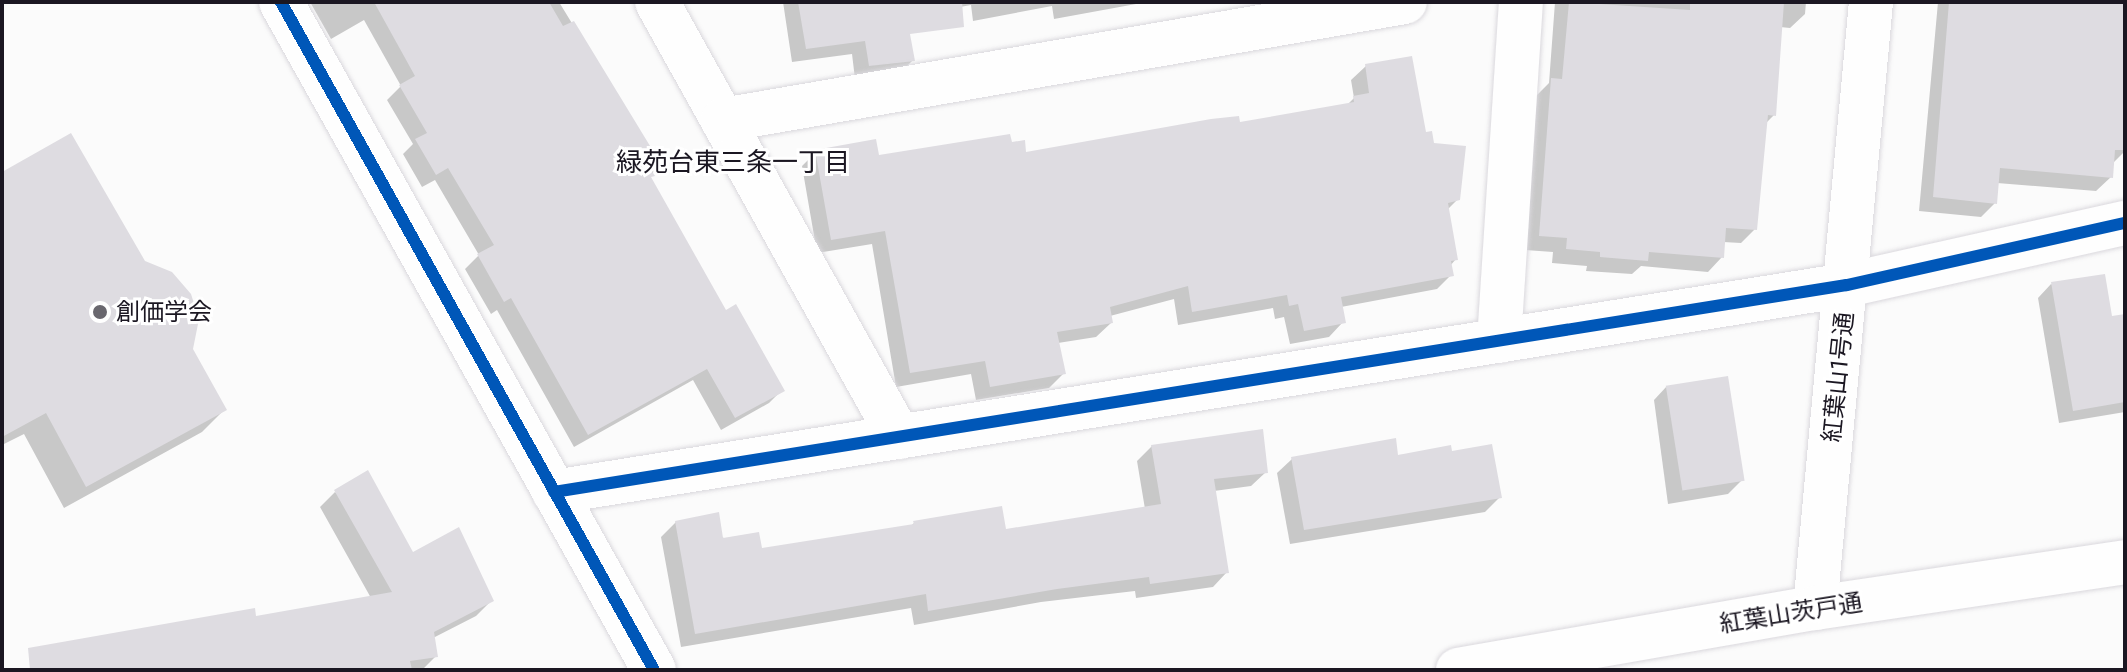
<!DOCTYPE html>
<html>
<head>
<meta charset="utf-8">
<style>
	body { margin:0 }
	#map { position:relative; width:2127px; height:672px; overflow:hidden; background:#fbfbfb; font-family:Jost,"Noto Sans JP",sans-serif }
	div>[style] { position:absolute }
	.shadow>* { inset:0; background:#0003 }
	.building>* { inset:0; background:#dedce1; transform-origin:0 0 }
	.roads { filter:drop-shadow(0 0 2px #dad8dd) drop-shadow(0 0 2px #dad8dd) }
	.street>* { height:44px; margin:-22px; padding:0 22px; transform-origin:22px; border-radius:22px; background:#fefefe }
	.secondary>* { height:44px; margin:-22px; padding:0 22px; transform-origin:22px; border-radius:22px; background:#fefefe }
	.cycleway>* { height:12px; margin:-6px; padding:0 6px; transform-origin:6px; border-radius:6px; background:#0057b8 }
	.dots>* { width:22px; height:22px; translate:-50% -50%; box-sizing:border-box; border:4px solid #fff; border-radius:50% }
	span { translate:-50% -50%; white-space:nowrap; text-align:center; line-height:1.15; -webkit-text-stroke:6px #fff; paint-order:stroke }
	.poi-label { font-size:24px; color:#1b1722 }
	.left { translate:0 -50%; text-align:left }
	.street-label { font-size:24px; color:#1b1722 }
	.neighbourhood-label { font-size:26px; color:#1b1722 }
	.frame { position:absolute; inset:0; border:4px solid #1b1722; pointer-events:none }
</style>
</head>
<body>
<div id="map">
	<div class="shadow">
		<div style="clip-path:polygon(310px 2px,559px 2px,658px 164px,650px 178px,725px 313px,782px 390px,769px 403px,721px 430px,693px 380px,574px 447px,497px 310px,491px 314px,465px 269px,479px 255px,435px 180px,422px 187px,403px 154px,413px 144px,387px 100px,401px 86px,364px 20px,331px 39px)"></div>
		<div style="clip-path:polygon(783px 2px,1147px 2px,1054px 19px,1052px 6px,973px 21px,971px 5px,905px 17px,913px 60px,899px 74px,855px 79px,852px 54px,792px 62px)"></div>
		<div style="clip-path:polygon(1555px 2px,1806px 2px,1805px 14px,1790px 28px,1780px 27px,1774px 115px,1765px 124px,1755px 229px,1741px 243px,1723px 242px,1722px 257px,1708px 272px,1641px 266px,1632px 274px,1586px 271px,1587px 266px,1552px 263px,1553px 252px,1525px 250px,1537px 95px,1549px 83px)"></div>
		<div style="clip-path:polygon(1938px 2px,2125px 2px,2125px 151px,2112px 164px,2111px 177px,2096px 191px,1997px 183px,1995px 203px,1981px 217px,1919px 211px)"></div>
		<div style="clip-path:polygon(1366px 66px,1433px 145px,1458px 199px,1447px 210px,1456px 259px,1450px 266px,1451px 275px,1437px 289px,1341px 307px,1343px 322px,1329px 337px,1290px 344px,1284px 317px,1275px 319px,1273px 308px,1178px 325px,1174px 299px,1110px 316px,1111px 323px,1096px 337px,1058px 343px,1064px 373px,1049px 388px,976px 400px,971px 374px,896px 387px,872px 244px,817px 253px,802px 166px,816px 152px,878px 158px,1010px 144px,1025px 155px,1239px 124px,1347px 105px,1354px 98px,1351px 80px)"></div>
		<div style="clip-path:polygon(2px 174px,191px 349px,224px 410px,202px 432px,64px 508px,24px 434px,2px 445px)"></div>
		<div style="clip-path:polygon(2051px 284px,2111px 318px,2125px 316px,2125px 412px,2059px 423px,2038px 298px)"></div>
		<div style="clip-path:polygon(1667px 386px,1741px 481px,1728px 494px,1668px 504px,1654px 400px)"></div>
		<div style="clip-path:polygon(1152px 446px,1266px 472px,1251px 486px,1214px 491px,1227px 572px,1213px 587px,1136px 598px,1135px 591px,1041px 602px,914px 625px,911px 608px,681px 647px,661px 537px,676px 522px,760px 550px,910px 527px,914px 523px,1005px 531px,1145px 509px,1137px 461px)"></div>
		<div style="clip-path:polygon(1451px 453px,1500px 497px,1485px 512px,1290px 544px,1277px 473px,1292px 459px)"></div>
		<div style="clip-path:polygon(335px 492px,413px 555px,491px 601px,476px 616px,433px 638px,436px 656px,422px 670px,70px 670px,254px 619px,371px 598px,320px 507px)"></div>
	</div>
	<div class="building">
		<div style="clip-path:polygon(374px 2px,549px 2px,563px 26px,574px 21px,661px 164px,651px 170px,655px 176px,651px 177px,726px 310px,736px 304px,785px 391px,735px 418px,707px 369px,588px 435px,511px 298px,504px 302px,477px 254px,494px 245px,448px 168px,436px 175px,415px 139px,427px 133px,399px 85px,415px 76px)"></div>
		<div style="clip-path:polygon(798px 2px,962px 2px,964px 27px,910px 34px,915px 61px,869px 66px,865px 41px,806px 49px)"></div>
		<div style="clip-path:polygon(1569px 2px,1690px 10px,1690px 2px,1784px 2px,1776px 116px,1768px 115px,1757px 230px,1726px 228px,1724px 258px,1649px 252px,1648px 261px,1600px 257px,1600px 252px,1566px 249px,1567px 238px,1539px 236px,1551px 78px,1562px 79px)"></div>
		<div style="clip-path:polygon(1949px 2px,2125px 2px,2125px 150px,2115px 150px,2113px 178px,2000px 168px,1997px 204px,1933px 197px)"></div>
		<div style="clip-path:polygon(1412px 56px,1426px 132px,1432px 131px,1434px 143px,1466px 146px,1460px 200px,1448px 203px,1458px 260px,1451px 261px,1454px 276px,1341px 297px,1346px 323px,1304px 331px,1298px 304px,1289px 306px,1287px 295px,1192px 312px,1188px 286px,1110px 307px,1113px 323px,1057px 332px,1066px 374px,990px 387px,985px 361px,910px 373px,885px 231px,831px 240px,815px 150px,876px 139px,879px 155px,1010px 134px,1012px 142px,1025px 140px,1026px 152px,1211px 119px,1239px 116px,1240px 122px,1354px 102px,1353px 96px,1369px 93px,1365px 64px)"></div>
		<div style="clip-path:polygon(71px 133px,145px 261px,172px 272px,191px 294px,199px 319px,193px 349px,227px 410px,86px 487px,46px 413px,2px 437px,2px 172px)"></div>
		<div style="clip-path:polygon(2105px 274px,2112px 316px,2125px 314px,2125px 402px,2073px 411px,2051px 282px)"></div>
		<div style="left:1728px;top:376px;width:106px;height:63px;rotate:81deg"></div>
		<div style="clip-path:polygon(1263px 429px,1268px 473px,1214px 479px,1229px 573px,1150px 584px,1149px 577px,1057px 589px,928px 611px,926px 594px,695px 634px,675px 521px,719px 512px,723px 538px,759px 532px,762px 548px,914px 524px,913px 521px,1002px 506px,1006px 529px,1161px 504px,1151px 445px)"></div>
		<div style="clip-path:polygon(1396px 438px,1398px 455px,1451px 445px,1452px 451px,1492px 444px,1502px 498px,1304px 530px,1291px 457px)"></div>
		<div style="clip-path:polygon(368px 470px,413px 552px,459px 527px,494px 601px,434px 632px,438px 657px,410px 661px,412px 670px,30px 670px,28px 648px,255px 608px,256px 616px,392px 592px,334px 490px)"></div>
	</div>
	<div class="roads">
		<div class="street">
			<div style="left:281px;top:2px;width:765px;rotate:60.82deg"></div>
			<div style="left:657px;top:2px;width:498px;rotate:60.9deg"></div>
			<div style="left:723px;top:120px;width:692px;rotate:-9.82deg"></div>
			<div style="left:1499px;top:341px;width:340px;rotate:-86.3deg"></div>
			<div style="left:554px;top:492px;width:1309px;rotate:-9.1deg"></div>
			<div style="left:1847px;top:285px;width:285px;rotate:-12.6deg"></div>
		</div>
		<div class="secondary">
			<div style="left:1815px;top:608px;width:609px;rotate:-84.72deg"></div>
			<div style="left:1458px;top:670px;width:362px;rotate:-9.9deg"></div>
			<div style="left:1815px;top:608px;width:313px;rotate:-8.4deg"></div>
		</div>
	</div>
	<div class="cycleway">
		<div style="left:281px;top:2px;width:765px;rotate:60.82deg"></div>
		<div style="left:554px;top:492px;width:1309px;rotate:-9.1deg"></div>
		<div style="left:1847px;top:285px;width:285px;rotate:-12.6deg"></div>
	</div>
	<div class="dots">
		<div style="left:100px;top:312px;background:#69676e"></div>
	</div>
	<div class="poi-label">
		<span class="left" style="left:116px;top:312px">創価学会</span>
	</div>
	<div class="street-label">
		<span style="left:1838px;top:377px;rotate:-84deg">紅葉山1号通</span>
		<span style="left:1791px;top:613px;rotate:-9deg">紅葉山茨戸通</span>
	</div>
	<div class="neighbourhood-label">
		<span style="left:733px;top:163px">緑苑台東三条一丁目</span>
	</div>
	<div class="frame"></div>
</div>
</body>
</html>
